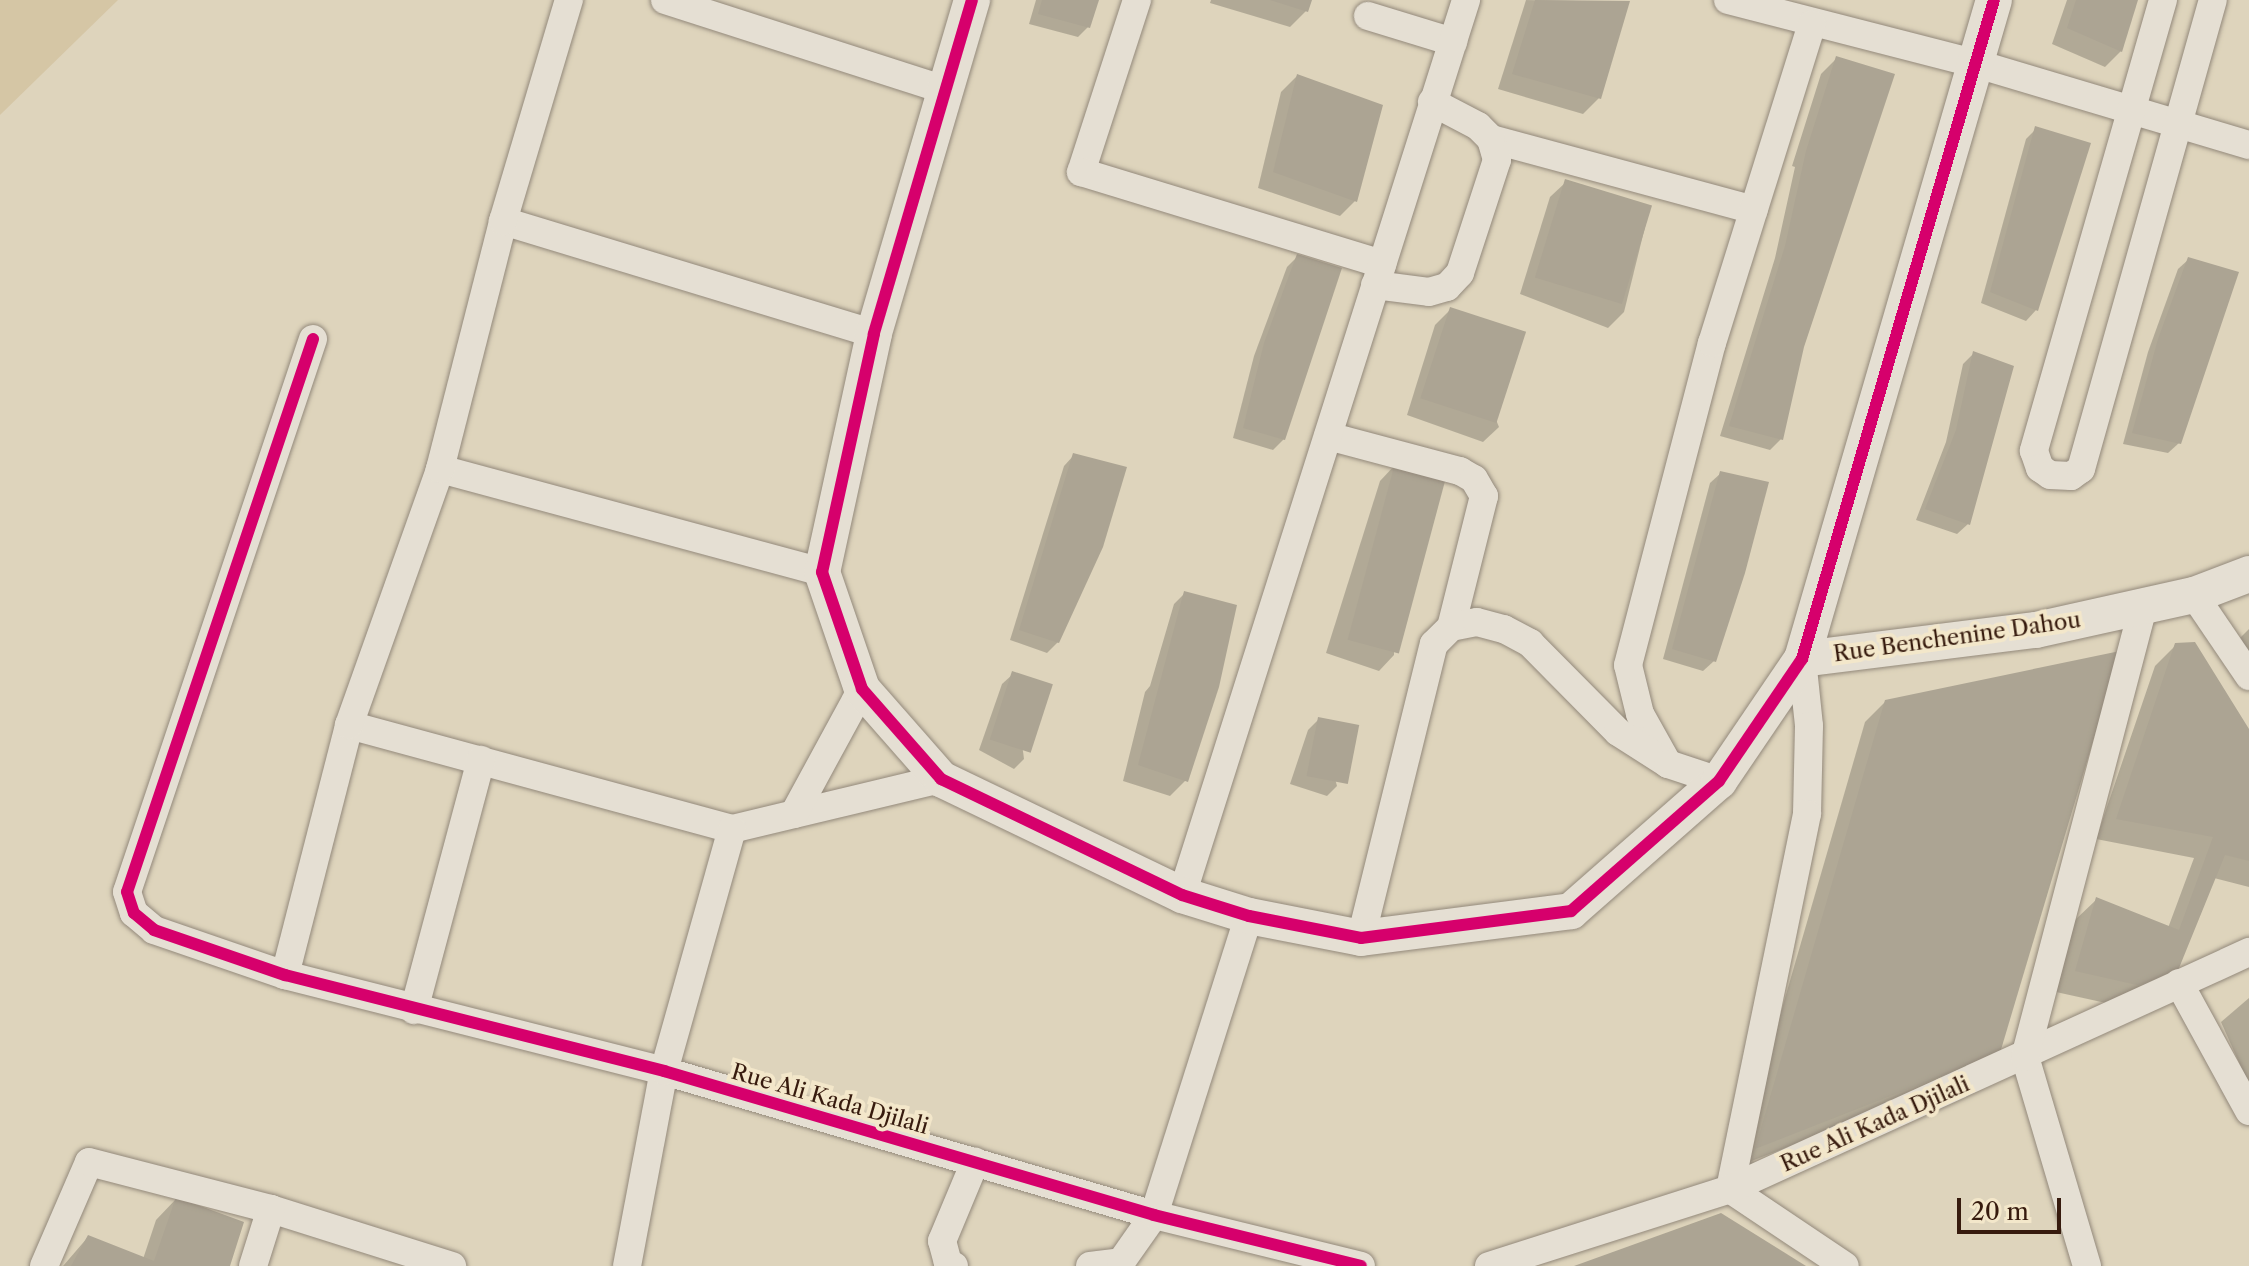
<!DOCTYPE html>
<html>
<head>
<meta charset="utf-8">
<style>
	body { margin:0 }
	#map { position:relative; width:2249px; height:1266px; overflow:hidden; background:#ded4bc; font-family:"Libre Caslon Text",serif }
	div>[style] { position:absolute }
	.green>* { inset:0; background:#d5c6a5 }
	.shadow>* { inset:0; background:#0003 }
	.building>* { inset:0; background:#aca493; transform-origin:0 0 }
	.roads { filter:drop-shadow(0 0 2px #93897b) drop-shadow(0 0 2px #93897b) }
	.minor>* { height:28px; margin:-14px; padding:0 14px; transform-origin:14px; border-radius:14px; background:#e5dfd3 }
	.tertiary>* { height:36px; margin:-18px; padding:0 18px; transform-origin:18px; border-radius:18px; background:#e5dfd3 }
	.cycleway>* { height:12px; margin:-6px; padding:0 6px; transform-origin:6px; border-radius:6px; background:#d6006c }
	span { translate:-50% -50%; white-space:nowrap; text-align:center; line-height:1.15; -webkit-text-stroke:8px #f3e7ca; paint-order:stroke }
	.street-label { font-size:22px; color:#371b0e }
	.scale { position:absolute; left:1957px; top:1198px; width:104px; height:36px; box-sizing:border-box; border:4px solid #371b0e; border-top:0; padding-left:10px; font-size:24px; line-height:28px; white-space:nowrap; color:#371b0e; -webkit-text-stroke:6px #f3e7ca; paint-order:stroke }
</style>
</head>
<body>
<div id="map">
	<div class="green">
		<div style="clip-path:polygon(0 0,118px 0,0 115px)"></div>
	</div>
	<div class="shadow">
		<div style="clip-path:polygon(1036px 0,1097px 0,1088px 27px,1078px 37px,1029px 24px)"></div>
		<div style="clip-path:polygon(1211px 0,1309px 0,1306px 11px,1290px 27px,1210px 3px)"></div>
		<div style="clip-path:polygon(1526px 0,1627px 2px,1599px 98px,1583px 114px,1498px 89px)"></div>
		<div style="clip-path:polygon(2067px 0,2136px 0,2121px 51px,2105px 67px,2052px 44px)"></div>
		<div style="clip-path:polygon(1837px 58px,1802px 347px,1781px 439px,1770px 450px,1720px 436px,1775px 258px,1795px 167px,1792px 166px,1821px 74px)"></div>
		<div style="clip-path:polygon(1297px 76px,1355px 201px,1340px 216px,1258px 188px,1281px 92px)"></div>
		<div style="clip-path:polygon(2036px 129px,2036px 310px,2026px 321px,1981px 303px,2026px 139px)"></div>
		<div style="clip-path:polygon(1566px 182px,1650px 207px,1624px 312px,1608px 328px,1520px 294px,1550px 197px)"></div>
		<div style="clip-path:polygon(1297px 257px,1284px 439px,1273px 450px,1233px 438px,1254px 356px,1287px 267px)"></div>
		<div style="clip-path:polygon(2189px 259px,2179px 443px,2168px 453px,2123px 444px,2148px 352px,2178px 269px)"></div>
		<div style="clip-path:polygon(1451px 309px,1499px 427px,1483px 442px,1407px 415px,1435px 325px)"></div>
		<div style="clip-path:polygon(1973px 354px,1968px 524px,1957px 534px,1916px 520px,1946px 442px,1963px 364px)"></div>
		<div style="clip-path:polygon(1074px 455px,1058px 642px,1047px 653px,1010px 640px,1064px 466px)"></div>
		<div style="clip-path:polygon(1395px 465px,1394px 655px,1379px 671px,1326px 653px,1380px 481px)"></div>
		<div style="clip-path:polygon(1721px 473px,1714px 661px,1703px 671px,1663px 659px,1710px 483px)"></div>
		<div style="clip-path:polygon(1185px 593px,1186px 780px,1170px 796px,1123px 781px,1145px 692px,1150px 686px,1174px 604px)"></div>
		<div style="clip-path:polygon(2249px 629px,2249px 666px,2234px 644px)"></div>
		<div style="clip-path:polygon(2176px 645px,2249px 732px,2249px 887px,2214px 878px,2176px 972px,2115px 1005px,2056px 992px,2075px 920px,2096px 900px,2168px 928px,2194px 858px,2096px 839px,2155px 666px)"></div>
		<div style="clip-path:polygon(1013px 674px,1024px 759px,1014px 769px,979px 750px,1002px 684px)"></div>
		<div style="clip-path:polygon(1886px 701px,1977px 1074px,1736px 1167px,1865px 722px)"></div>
		<div style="clip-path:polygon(1319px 719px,1337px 786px,1327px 796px,1290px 784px,1308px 730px)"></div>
		<div style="clip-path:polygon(2249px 998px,2249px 1085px,2221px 1022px)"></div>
		<div style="clip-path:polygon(176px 1199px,228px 1266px,63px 1266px,88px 1237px,143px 1259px,156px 1220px)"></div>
	</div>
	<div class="building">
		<div style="clip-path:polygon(1042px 0,1099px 0,1090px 28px,1038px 14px)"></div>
		<div style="clip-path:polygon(1270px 0,1312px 0,1308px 12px)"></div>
		<div style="clip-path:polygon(1535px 0,1630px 1px,1601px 99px,1512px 74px)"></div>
		<div style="clip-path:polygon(2076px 0,2138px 0,2122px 52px,2067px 28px)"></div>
		<div style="clip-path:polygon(1836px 56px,1895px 74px,1804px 347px,1783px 440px,1729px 426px,1785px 246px,1806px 151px)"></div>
		<div style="clip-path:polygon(1297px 74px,1383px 105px,1357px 202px,1273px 172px)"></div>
		<div style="clip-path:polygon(2035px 126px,2091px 143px,2038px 311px,1990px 292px)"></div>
		<div style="left:1565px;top:179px;width:91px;height:103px;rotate:17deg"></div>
		<div style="clip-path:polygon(1297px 254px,1342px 268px,1285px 440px,1243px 428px,1264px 343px)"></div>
		<div style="clip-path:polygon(2188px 257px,2239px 272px,2181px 444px,2132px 433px,2158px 339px)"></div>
		<div style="left:1450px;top:307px;width:80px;height:96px;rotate:18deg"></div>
		<div style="clip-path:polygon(1973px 351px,2014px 366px,1970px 525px,1925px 509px,1956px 430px)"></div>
		<div style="clip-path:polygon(1073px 453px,1127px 467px,1103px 547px,1059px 643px,1019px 630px)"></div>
		<div style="left:1395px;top:463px;width:53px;height:183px;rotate:15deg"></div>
		<div style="clip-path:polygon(1720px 471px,1769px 482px,1745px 573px,1716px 662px,1672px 649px)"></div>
		<div style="clip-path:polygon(1184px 591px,1237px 605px,1219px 687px,1188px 782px,1138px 765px)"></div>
		<div style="clip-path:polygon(2195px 642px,2249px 729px,2249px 861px,2225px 855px,2177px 973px,2137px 985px,2075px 971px,2096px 897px,2179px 930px,2213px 837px,2116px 819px,2175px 643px)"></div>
		<div style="clip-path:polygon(2120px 651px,2000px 1053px,1755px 1149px,1885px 700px)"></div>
		<div style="left:1012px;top:671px;width:43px;height:72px;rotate:18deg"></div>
		<div style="left:1318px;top:717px;width:42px;height:60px;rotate:11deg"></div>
		<div style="clip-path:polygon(176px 1197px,244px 1222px,230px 1266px,71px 1266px,88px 1235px,154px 1261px)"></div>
		<div style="clip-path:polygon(1721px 1213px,1806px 1266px,1574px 1266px)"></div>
	</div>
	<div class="roads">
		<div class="minor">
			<div style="left:665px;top:0;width:295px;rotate:17.8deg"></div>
			<div style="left:1137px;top:0;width:181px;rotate:108deg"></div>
			<div style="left:1081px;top:172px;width:315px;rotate:17deg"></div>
			<div style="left:1728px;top:0;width:254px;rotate:14.4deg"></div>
			<div style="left:1974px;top:63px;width:287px;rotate:16.6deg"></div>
			<div style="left:2163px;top:0;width:469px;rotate:106deg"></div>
			<div style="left:2034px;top:451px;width:18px;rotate:71deg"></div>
			<div style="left:2040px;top:468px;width:12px;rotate:35deg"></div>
			<div style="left:2050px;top:475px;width:21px;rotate:3deg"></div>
			<div style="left:2071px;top:476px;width:12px;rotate:-35deg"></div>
			<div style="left:2081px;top:469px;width:487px;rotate:-74.3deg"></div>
			<div style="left:1368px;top:16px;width:89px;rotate:17deg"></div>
			<div style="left:1491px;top:139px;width:272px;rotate:15.1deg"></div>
			<div style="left:503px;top:221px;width:388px;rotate:16.9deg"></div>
			<div style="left:1375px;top:285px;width:54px;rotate:7.4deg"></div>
			<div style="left:1429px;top:292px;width:19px;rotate:-16deg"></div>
			<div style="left:1447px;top:287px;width:19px;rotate:-47deg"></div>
			<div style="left:1460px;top:273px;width:119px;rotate:-71.9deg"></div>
			<div style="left:1497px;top:160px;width:22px;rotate:-106deg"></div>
			<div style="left:1491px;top:139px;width:18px;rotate:-135deg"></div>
			<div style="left:1478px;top:126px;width:52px;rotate:-152.4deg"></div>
			<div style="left:313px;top:339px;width:583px;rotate:108.59deg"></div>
			<div style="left:127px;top:892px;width:22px;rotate:72deg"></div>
			<div style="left:134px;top:913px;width:26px;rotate:40deg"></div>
			<div style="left:154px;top:930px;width:139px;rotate:19deg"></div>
			<div style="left:285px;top:975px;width:391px;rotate:14.2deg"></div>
			<div style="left:664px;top:1071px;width:511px;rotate:16.38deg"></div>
			<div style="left:1154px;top:1215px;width:213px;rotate:13.8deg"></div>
			<div style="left:1328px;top:436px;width:137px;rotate:14.9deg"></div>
			<div style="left:1460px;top:471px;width:16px;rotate:30deg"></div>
			<div style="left:1474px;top:479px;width:20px;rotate:60deg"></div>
			<div style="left:1484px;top:496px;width:135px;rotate:104.1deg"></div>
			<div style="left:440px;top:469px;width:396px;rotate:15.1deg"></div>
			<div style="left:2194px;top:595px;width:98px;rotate:55.8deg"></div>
			<div style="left:1802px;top:659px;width:67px;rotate:84deg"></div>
			<div style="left:1809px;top:726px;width:88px;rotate:91.3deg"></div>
			<div style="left:1807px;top:814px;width:383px;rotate:101.6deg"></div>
			<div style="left:1730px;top:1189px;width:138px;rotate:33.8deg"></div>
			<div style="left:349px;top:725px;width:397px;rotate:15.2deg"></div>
			<div style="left:732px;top:829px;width:215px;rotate:-13.5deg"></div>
			<div style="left:1668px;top:764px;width:57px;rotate:-119.2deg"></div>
			<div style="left:1640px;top:714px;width:50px;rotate:-103.8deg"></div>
			<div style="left:1628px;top:665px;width:333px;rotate:-75.4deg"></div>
			<div style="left:1712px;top:343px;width:334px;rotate:-72.6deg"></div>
			<div style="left:794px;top:814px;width:142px;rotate:-61.5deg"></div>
			<div style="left:1182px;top:895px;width:939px;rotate:-72.39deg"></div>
			<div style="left:1361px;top:938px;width:303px;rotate:-76.1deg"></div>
			<div style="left:1434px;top:644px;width:24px;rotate:-45deg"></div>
			<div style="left:1451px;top:627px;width:26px;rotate:-11deg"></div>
			<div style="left:1477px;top:622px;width:28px;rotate:15deg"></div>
			<div style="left:1504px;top:629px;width:30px;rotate:28deg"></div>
			<div style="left:1530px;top:643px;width:125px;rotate:45.3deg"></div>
			<div style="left:1618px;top:732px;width:59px;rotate:32.6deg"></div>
			<div style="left:1668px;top:764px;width:54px;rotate:18.4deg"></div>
			<div style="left:285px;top:975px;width:258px;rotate:-75.6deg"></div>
			<div style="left:349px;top:725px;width:272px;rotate:-70.4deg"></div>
			<div style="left:440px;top:469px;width:256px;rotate:-75.7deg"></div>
			<div style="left:503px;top:221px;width:231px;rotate:-73.4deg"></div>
			<div style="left:2179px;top:983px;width:146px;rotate:61.3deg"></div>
			<div style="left:414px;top:1010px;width:259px;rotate:-75deg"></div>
			<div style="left:44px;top:1266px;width:113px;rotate:-66.6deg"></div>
			<div style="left:89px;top:1162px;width:188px;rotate:14.5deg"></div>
			<div style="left:271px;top:1209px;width:190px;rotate:17.5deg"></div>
			<div style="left:253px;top:1266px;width:60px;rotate:-72.5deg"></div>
			<div style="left:627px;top:1266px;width:198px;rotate:-79.3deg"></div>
			<div style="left:664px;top:1071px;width:251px;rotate:-74.3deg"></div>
			<div style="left:954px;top:1266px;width:7px;rotate:-153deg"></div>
			<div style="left:948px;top:1263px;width:23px;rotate:-105deg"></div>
			<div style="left:942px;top:1241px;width:86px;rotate:-67.3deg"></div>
			<div style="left:1090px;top:1266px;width:31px;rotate:-7deg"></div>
			<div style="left:1121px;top:1262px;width:57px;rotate:-54.9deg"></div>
			<div style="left:1154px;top:1215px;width:314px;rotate:-72.4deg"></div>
			<div style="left:1489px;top:1266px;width:253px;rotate:-17.7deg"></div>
			<div style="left:1730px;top:1189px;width:571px;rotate:-24.54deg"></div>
			<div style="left:2087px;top:1266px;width:218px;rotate:-106.5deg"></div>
			<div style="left:2025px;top:1057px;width:466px;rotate:-75.3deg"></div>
		</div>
		<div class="tertiary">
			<div style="left:972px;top:0;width:348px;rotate:106.4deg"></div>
			<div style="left:874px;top:334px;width:244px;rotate:102.3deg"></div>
			<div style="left:822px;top:572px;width:124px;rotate:71.1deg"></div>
			<div style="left:862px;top:689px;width:120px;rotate:48.7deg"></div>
			<div style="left:941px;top:779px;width:267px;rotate:25.7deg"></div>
			<div style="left:1182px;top:895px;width:70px;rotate:17.4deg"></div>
			<div style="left:1249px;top:916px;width:114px;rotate:11.1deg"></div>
			<div style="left:1361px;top:938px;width:212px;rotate:-7.3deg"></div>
			<div style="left:1571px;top:911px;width:197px;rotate:-41.3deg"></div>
			<div style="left:1719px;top:781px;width:148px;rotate:-55.8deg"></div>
			<div style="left:1802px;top:659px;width:686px;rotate:-73.76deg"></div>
			<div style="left:1802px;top:659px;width:236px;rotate:-7.1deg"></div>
			<div style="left:2036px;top:630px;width:162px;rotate:-12.5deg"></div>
			<div style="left:2194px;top:595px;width:59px;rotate:-20.9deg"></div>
		</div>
	</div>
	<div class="cycleway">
		<div style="left:972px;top:0;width:348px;rotate:106.4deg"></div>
		<div style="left:874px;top:334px;width:244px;rotate:102.3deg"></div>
		<div style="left:822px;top:572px;width:124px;rotate:71.1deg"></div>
		<div style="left:862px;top:689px;width:120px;rotate:48.7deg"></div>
		<div style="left:941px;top:779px;width:267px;rotate:25.7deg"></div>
		<div style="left:1182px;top:895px;width:70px;rotate:17.4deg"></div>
		<div style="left:1249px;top:916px;width:114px;rotate:11.1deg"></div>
		<div style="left:1361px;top:938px;width:212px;rotate:-7.3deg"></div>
		<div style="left:1571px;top:911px;width:197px;rotate:-41.3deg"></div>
		<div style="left:1719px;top:781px;width:148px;rotate:-55.8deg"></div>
		<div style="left:1802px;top:659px;width:686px;rotate:-73.76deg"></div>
		<div style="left:313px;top:339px;width:583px;rotate:108.59deg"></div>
		<div style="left:127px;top:892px;width:22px;rotate:72deg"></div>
		<div style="left:134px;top:913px;width:26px;rotate:40deg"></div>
		<div style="left:154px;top:930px;width:139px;rotate:19deg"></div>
		<div style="left:285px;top:975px;width:391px;rotate:14.2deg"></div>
		<div style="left:664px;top:1071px;width:511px;rotate:16.38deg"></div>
		<div style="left:1154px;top:1215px;width:213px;rotate:13.8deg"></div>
	</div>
	<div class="street-label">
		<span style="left:1957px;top:637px;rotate:-8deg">Rue Benchenine Dahou</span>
		<span style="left:830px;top:1099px;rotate:16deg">Rue Ali Kada Djilali</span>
		<span style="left:1875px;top:1124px;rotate:-24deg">Rue Ali Kada Djilali</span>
	</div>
	<div class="scale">20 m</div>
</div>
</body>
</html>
